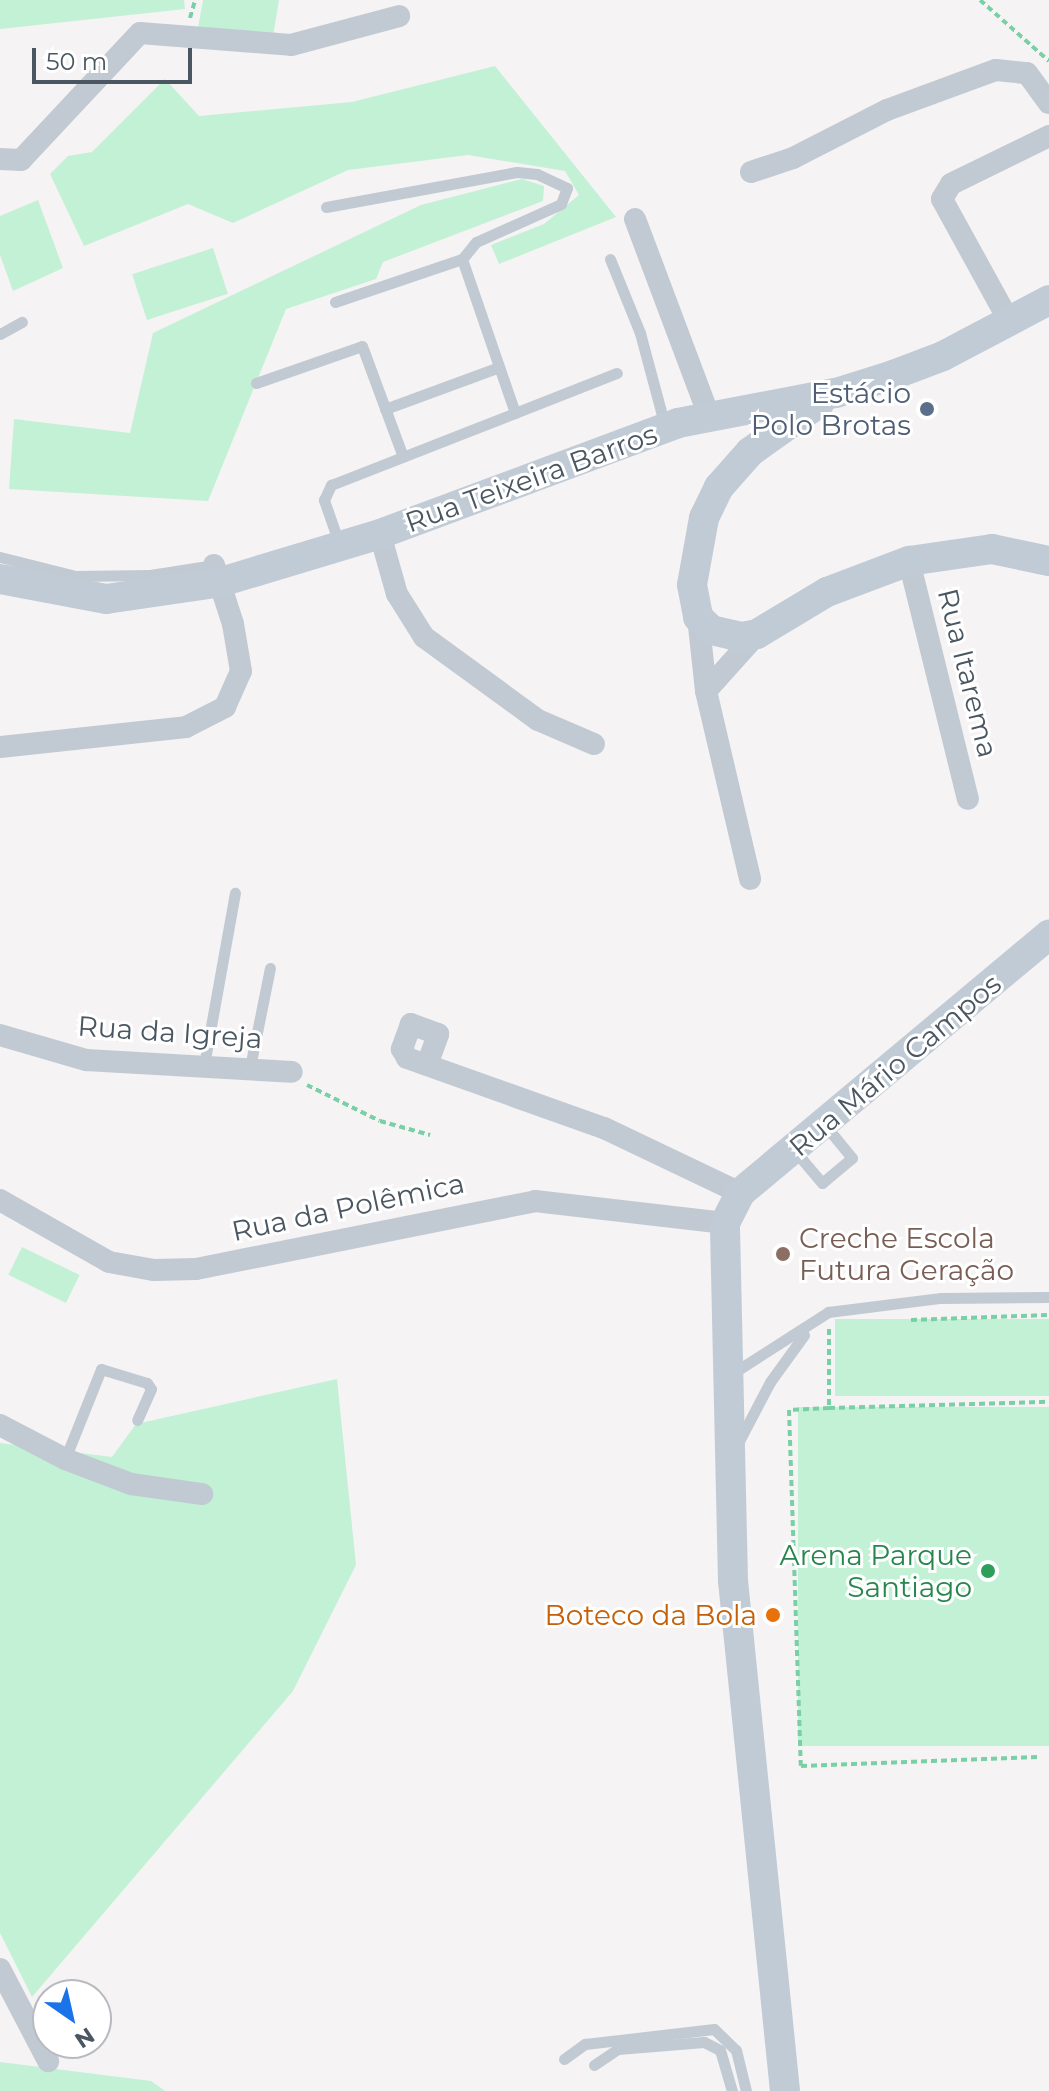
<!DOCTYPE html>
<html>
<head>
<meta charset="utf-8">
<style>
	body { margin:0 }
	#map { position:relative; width:1049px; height:2091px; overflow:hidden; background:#f5f3f3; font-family:Montserrat,sans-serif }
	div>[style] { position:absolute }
	.green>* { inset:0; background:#c3f1d5; transform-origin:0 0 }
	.path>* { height:4px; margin-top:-2px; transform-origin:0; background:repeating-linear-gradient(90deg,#7ad0a6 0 6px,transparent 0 10px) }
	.lane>* { height:11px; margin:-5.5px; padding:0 5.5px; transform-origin:5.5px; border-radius:5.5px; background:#c1cad2 }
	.street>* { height:22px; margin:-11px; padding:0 11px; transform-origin:11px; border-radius:11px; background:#c1cad2 }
	.secondary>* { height:30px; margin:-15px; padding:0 15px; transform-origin:15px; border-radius:15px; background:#c1cbd6 }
	.dots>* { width:22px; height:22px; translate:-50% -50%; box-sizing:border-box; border:4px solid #fff; border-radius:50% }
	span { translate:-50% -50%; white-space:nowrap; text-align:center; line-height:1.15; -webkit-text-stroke:6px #fff; paint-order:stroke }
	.service-label { font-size:28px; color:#4e5e75 }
	.right { translate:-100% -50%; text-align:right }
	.street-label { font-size:28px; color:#4a5661 }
	.education-label { font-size:28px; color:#785e54 }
	.left { translate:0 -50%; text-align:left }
	.leisure-label { font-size:28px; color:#27864d }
	.food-label { font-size:28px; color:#c56008 }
	.north { position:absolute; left:32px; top:1979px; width:80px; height:80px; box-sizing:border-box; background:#fff; border:2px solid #b7bbc0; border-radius:50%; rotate:146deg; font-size:22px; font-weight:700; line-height:32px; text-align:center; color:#4a5661 }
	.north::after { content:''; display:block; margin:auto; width:28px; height:36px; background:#1a73e8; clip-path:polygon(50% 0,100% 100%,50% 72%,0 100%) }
	.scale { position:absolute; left:32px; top:48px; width:160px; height:36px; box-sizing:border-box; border:4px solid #4a5661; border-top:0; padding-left:10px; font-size:24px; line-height:28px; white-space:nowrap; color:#4a5661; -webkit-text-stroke:6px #fff; paint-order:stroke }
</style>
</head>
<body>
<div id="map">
	<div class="green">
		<div style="clip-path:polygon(0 0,184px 0,185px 9px,0 29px)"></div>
		<div style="clip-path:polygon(203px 0,279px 0,273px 36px,198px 28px)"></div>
		<div style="clip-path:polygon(495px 66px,616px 217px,499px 264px,491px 245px,544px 224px,579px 195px,565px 171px,468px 155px,348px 170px,233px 223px,188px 204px,84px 246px,50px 174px,68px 156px,92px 152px,165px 79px,199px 116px,352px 102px)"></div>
		<div style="clip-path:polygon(522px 179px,544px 186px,543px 201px,383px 262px,376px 279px,286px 309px,208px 501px,9px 489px,14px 419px,130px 433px,153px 333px,421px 205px)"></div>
		<div style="clip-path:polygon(38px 200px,63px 268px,13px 291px,0 255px,0 216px)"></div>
		<div style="left:213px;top:248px;width:48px;height:85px;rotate:72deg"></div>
		<div style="left:22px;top:1247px;width:64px;height:31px;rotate:26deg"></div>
		<div style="left:1049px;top:1319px;width:77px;height:214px;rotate:90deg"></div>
		<div style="clip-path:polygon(337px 1379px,356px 1565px,293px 1691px,32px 1997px,0 1933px,0 1443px,112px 1457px,136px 1424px)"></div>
		<div style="left:1049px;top:1407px;width:339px;height:251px;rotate:90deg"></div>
		<div style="clip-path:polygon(0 2062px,151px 2081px,165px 2091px,0 2091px)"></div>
	</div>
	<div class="path">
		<div style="left:980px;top:0;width:92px;rotate:41.5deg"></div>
		<div style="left:190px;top:18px;width:19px;rotate:-74deg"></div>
		<div style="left:307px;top:1085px;width:81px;rotate:26.3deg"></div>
		<div style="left:380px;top:1121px;width:52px;rotate:15.6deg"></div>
		<div style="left:911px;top:1320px;width:136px;rotate:-2.1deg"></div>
		<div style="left:829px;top:1329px;width:79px;rotate:90deg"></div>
		<div style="left:829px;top:1408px;width:220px;rotate:-1.6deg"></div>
		<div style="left:829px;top:1408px;width:40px;rotate:177.1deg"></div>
		<div style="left:789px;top:1410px;width:356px;rotate:88.1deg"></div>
		<div style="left:801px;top:1766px;width:237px;rotate:-2.2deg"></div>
	</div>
	<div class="lane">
		<div style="left:326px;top:207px;width:194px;rotate:-10.4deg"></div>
		<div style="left:517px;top:172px;width:20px;rotate:6deg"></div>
		<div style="left:537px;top:174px;width:33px;rotate:25deg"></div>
		<div style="left:567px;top:188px;width:17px;rotate:111deg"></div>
		<div style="left:561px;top:204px;width:93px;rotate:155.9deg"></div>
		<div style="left:476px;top:242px;width:22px;rotate:129deg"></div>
		<div style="left:462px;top:259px;width:163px;rotate:71deg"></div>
		<div style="left:610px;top:259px;width:80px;rotate:67.9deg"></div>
		<div style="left:640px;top:333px;width:96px;rotate:75deg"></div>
		<div style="left:335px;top:302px;width:134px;rotate:-18.7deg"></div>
		<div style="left:0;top:334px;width:25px;rotate:-29deg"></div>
		<div style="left:256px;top:383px;width:112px;rotate:-19.2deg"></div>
		<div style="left:362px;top:346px;width:118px;rotate:69.7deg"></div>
		<div style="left:385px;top:409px;width:121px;rotate:-20.2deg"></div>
		<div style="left:340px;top:546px;width:49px;rotate:-109.2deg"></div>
		<div style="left:324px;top:500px;width:17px;rotate:-65deg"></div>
		<div style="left:331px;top:485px;width:307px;rotate:-21.4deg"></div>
		<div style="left:0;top:557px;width:77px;rotate:14.2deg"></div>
		<div style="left:75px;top:576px;width:75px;rotate:-0.8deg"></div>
		<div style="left:150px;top:575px;width:65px;rotate:-8.9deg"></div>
		<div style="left:204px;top:1065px;width:175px;rotate:-79.8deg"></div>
		<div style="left:250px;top:1067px;width:101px;rotate:-78.6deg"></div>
		<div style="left:795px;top:1151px;width:42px;rotate:49.8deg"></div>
		<div style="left:822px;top:1183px;width:39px;rotate:-40deg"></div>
		<div style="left:852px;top:1158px;width:43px;rotate:-129.3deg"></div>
		<div style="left:730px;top:1375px;width:117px;rotate:-32.7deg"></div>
		<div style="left:828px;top:1312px;width:114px;rotate:-7.1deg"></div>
		<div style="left:941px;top:1298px;width:108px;rotate:-0.5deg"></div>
		<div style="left:738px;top:1443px;width:69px;rotate:-62.3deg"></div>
		<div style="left:770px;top:1382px;width:58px;rotate:-54.1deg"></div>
		<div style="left:65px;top:1459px;width:97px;rotate:-68.2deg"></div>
		<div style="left:101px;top:1369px;width:48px;rotate:16.9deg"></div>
		<div style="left:147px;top:1383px;width:7px;rotate:56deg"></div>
		<div style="left:151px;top:1389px;width:34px;rotate:114deg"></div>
		<div style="left:564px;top:2059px;width:26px;rotate:-36deg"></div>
		<div style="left:585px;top:2044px;width:130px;rotate:-6.6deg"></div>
		<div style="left:714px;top:2029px;width:30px;rotate:44deg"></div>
		<div style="left:736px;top:2050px;width:42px;rotate:76.3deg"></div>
		<div style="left:594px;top:2065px;width:29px;rotate:-34deg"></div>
		<div style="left:618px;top:2049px;width:86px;rotate:-4.7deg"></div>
		<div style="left:704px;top:2042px;width:18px;rotate:27deg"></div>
		<div style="left:720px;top:2050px;width:43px;rotate:73.7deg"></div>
	</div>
	<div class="street">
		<div style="left:0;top:159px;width:21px;rotate:3deg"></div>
		<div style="left:21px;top:160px;width:174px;rotate:-46.9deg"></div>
		<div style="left:140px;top:33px;width:151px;rotate:4.5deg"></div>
		<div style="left:291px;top:45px;width:112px;rotate:-15deg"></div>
		<div style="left:751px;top:172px;width:44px;rotate:-18.4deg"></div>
		<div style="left:793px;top:158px;width:106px;rotate:-27.1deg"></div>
		<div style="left:887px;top:110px;width:116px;rotate:-20.2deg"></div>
		<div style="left:996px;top:70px;width:31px;rotate:6deg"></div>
		<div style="left:1027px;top:73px;width:37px;rotate:54deg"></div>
		<div style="left:635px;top:219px;width:210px;rotate:69.4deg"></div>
		<div style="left:1009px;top:321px;width:139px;rotate:-118.8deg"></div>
		<div style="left:942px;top:199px;width:17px;rotate:-59deg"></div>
		<div style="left:951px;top:184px;width:109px;rotate:-26.1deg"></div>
		<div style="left:380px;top:534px;width:62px;rotate:74.2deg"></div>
		<div style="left:397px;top:594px;width:51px;rotate:57.9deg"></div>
		<div style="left:424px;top:637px;width:141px;rotate:36.1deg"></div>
		<div style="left:538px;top:720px;width:61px;rotate:23.2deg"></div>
		<div style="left:909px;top:561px;width:245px;rotate:76.1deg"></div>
		<div style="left:698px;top:617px;width:74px;rotate:83.8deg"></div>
		<div style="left:706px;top:691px;width:193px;rotate:76.8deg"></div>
		<div style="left:706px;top:691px;width:76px;rotate:-48.2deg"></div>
		<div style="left:0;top:747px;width:187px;rotate:-6.1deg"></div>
		<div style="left:186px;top:727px;width:44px;rotate:-27.1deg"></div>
		<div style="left:225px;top:707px;width:39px;rotate:-66deg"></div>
		<div style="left:241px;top:671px;width:48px;rotate:-99.7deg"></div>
		<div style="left:233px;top:624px;width:62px;rotate:-107.9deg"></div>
		<div style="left:0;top:1035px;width:90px;rotate:16.2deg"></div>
		<div style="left:86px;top:1060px;width:206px;rotate:3.3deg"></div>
		<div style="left:427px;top:1065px;width:33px;rotate:-70deg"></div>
		<div style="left:438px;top:1034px;width:29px;rotate:-160deg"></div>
		<div style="left:411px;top:1024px;width:27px;rotate:110deg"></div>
		<div style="left:402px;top:1049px;width:10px;rotate:61deg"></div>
		<div style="left:407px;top:1058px;width:209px;rotate:19.6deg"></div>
		<div style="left:604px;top:1128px;width:151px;rotate:25.5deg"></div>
		<div style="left:0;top:1200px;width:125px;rotate:29.6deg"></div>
		<div style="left:109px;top:1262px;width:46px;rotate:10.1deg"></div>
		<div style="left:154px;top:1270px;width:42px;rotate:-1.4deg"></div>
		<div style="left:196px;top:1269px;width:346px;rotate:-11.3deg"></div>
		<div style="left:535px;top:1201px;width:191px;rotate:6.6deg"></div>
		<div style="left:0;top:1425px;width:73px;rotate:27.6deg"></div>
		<div style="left:65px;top:1459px;width:71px;rotate:20.7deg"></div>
		<div style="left:131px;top:1484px;width:72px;rotate:8deg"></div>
		<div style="left:0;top:1969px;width:104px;rotate:62.4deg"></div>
	</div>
	<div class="secondary">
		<div style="left:820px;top:402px;width:86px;rotate:144.5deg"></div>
		<div style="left:750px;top:452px;width:47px;rotate:131.5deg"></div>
		<div style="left:719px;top:487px;width:34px;rotate:116deg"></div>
		<div style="left:704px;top:518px;width:68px;rotate:100.2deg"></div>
		<div style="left:692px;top:585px;width:33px;rotate:79deg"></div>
		<div style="left:698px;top:617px;width:18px;rotate:45deg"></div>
		<div style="left:711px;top:630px;width:32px;rotate:13deg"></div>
		<div style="left:742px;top:637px;width:15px;rotate:-11deg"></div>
		<div style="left:757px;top:634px;width:82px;rotate:-31deg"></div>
		<div style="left:827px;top:592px;width:88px;rotate:-20.7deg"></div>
		<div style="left:909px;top:561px;width:84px;rotate:-8.2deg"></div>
		<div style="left:992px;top:549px;width:58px;rotate:11.9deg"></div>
		<div style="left:0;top:579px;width:108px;rotate:10.7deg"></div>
		<div style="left:106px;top:599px;width:116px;rotate:-8.4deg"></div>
		<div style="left:221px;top:582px;width:166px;rotate:-16.8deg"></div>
		<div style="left:380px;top:534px;width:318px;rotate:-20.4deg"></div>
		<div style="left:678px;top:423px;width:161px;rotate:-10.8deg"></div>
		<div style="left:836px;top:393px;width:60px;rotate:-17.5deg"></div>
		<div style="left:893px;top:375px;width:53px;rotate:-20.8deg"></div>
		<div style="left:943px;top:356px;width:120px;rotate:-27.8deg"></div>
		<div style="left:785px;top:2091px;width:513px;rotate:-95.82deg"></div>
		<div style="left:733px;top:1581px;width:358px;rotate:-91.3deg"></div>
		<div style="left:725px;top:1223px;width:34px;rotate:-63deg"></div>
		<div style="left:740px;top:1193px;width:403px;rotate:-39.9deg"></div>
	</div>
	<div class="dots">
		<div style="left:927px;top:409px;background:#5c6f8a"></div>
		<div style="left:783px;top:1254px;background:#8d6e63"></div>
		<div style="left:988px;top:1571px;background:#2e9e5b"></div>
		<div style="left:773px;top:1615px;background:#e8710a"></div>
	</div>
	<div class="service-label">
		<span class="right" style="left:911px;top:409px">Estácio<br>Polo Brotas</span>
	</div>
	<div class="street-label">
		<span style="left:531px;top:478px;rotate:-20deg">Rua Teixeira Barros</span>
		<span style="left:968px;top:673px;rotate:76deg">Rua Itarema</span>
		<span style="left:170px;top:1032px;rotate:4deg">Rua da Igreja</span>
		<span style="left:895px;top:1065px;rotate:-40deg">Rua Mário Campos</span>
		<span style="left:348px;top:1207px;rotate:-12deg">Rua da Polêmica</span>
	</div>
	<div class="education-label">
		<span class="left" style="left:799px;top:1254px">Creche Escola<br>Futura Geração</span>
	</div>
	<div class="leisure-label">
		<span class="right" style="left:972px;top:1571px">Arena Parque<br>Santiago</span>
	</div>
	<div class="food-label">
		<span class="right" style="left:757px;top:1615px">Boteco da Bola</span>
	</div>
	<div class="north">N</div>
	<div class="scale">50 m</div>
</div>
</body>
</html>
